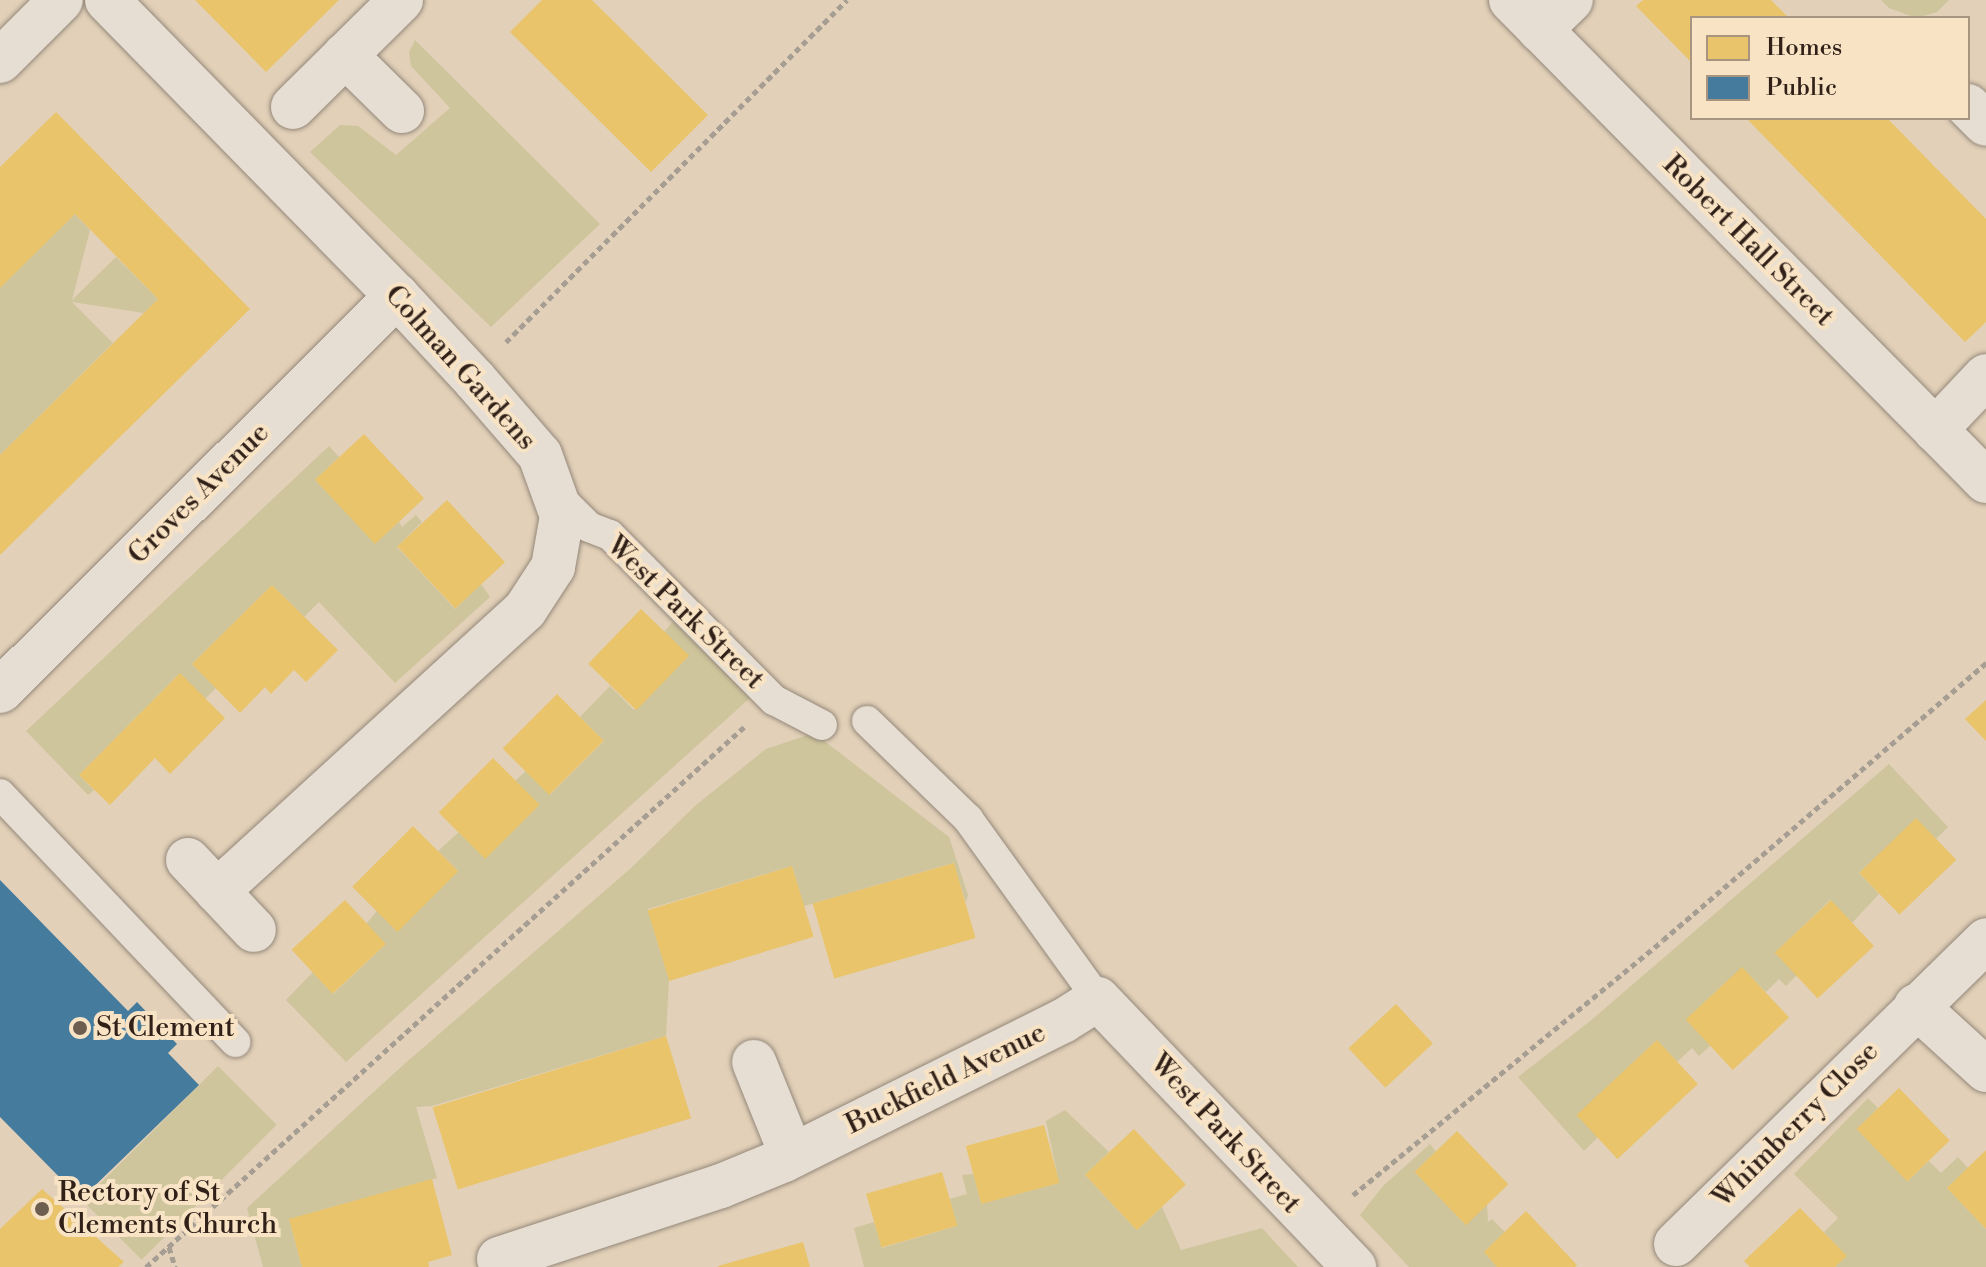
<!DOCTYPE html>
<html>
<head>
<meta charset="utf-8">
<style>
	body { margin:0 }
	#map { position:relative; width:1986px; height:1267px; overflow:hidden; background:#e2d0b8; font-family:"Libre Bodoni",serif }
	div>[style] { position:absolute }
	.green>* { inset:0; background:#cec59c; transform-origin:0 0 }
	.homes>* { inset:0; background:#e9c46a; transform-origin:0 0 }
	.public>* { inset:0; background:#457b9d }
	.path>* { height:5px; margin-top:-2.5px; transform-origin:0; background:repeating-linear-gradient(90deg,#a69d93 0 6px,transparent 0 10px) }
	.roads { filter:drop-shadow(0 0 2px #94887a) drop-shadow(0 0 2px #94887a) }
	.service>* { height:30px; margin:-15px; padding:0 15px; transform-origin:15px; border-radius:15px; background:#e6ded2 }
	.minor>* { height:44px; margin:-22px; padding:0 22px; transform-origin:22px; border-radius:22px; background:#e6ded2 }
	.tertiary>* { height:44px; margin:-22px; padding:0 22px; transform-origin:22px; border-radius:22px; background:#e6ded2 }
	.dots>* { width:22px; height:22px; translate:-50% -50%; box-sizing:border-box; border:4px solid #f8e3c5; border-radius:50% }
	span { translate:-50% -50%; white-space:nowrap; text-align:center; line-height:1.15; -webkit-text-stroke:8px #f8e3c5; paint-order:stroke }
	.street-label { font-size:28px; color:#302018 }
	.poi-label { font-size:28px; color:#302018 }
	.left { translate:0 -50%; text-align:left }
	.legend { position:absolute; left:1690px; top:16px; width:280px; height:104px; box-sizing:border-box; background:#f8e3c5; border:2px solid #a89580; margin:0; padding:10px 14px; list-style:none; font-size:24px; color:#302018 }
	.legend li { display:flex; align-items:center; gap:16px; height:40px }
	.legend b { width:40px; border:2px solid #a89580 }
</style>
</head>
<body>
<div id="map">
	<div class="green">
		<div style="clip-path:polygon(1881px 0,1949px 0,1937px 12px,1916px 18px,1889px 8px)"></div>
		<div style="clip-path:polygon(415px 40px,600px 224px,491px 327px,310px 152px,340px 125px,358px 126px,396px 155px,450px 108px,411px 66px,409px 52px)"></div>
		<div style="clip-path:polygon(75px 214px,90px 230px,72px 300px,116px 257px,158px 299px,144px 313px,72px 302px,113px 343px,0 455px,0 287px)"></div>
		<div style="clip-path:polygon(329px 446px,339px 457px,316px 480px,375px 543px,399px 522px,402px 527px,416px 515px,422px 522px,397px 547px,455px 609px,481px 584px,490px 597px,395px 683px,319px 602px,304px 617px,272px 585px,192px 664px,216px 688px,205px 699px,179px 674px,79px 775px,94px 790px,88px 795px,26px 731px)"></div>
		<div style="clip-path:polygon(676px 618px,751px 697px,346px 1062px,286px 1000px,313px 972px,333px 994px,385px 945px,366px 924px,377px 911px,398px 931px,458px 871px,438px 851px,526px 771px,550px 795px,604px 741px,580px 717px,610px 686px,634px 710px,688px 657px,664px 632px)"></div>
		<div style="clip-path:polygon(814px 733px,949px 837px,968px 895px,966px 902px,953px 863px,804px 906px,792px 866px,648px 909px,669px 980px,666px 1036px,432px 1106px,416px 1107px,437px 1178px,289px 1219px,302px 1267px,263px 1267px,247px 1208px,402px 1066px,630px 869px,696px 805px,766px 749px)"></div>
		<div style="clip-path:polygon(1889px 764px,1948px 827px,1936px 839px,1916px 819px,1859px 873px,1879px 894px,1852px 923px,1830px 900px,1775px 953px,1797px 975px,1786px 986px,1779px 979px,1766px 992px,1742px 968px,1687px 1020px,1711px 1045px,1699px 1056px,1692px 1048px,1677px 1062px,1656px 1041px,1578px 1115px,1598px 1137px,1584px 1151px,1518px 1077px,1589px 1022px)"></div>
		<div style="left:218px;top:1066px;width:83px;height:191px;rotate:45deg"></div>
		<div style="clip-path:polygon(1868px 1098px,1878px 1108px,1857px 1129px,1908px 1181px,1929px 1161px,1941px 1173px,1958px 1157px,1968px 1168px,1947px 1188px,1986px 1229px,1986px 1267px,1835px 1267px,1846px 1256px,1824px 1232px,1838px 1218px,1794px 1174px)"></div>
		<div style="clip-path:polygon(1065px 1110px,1109px 1152px,1085px 1175px,1137px 1230px,1162px 1207px,1181px 1250px,1262px 1228px,1298px 1267px,864px 1267px,854px 1228px,874px 1222px,882px 1248px,957px 1226px,950px 1199px,967px 1194px,962px 1175px,974px 1174px,981px 1203px,1059px 1183px,1046px 1121px)"></div>
		<div style="clip-path:polygon(1430px 1144px,1436px 1152px,1415px 1172px,1465px 1224px,1487px 1204px,1488px 1222px,1492px 1219px,1505px 1232px,1484px 1252px,1497px 1267px,1409px 1267px,1360px 1215px,1383px 1186px)"></div>
	</div>
	<div class="homes">
		<div style="clip-path:polygon(195px 0,339px 0,266px 72px)"></div>
		<div style="clip-path:polygon(542px 0,592px 0,708px 115px,651px 172px,510px 32px)"></div>
		<div style="clip-path:polygon(1643px 0,1771px 0,1789px 18px,1692px 18px,1692px 63px,1636px 6px)"></div>
		<div style="clip-path:polygon(56px 112px,250px 309px,0 555px,0 455px,158px 299px,75px 214px,0 288px,0 167px)"></div>
		<div style="clip-path:polygon(1746px 118px,1887px 118px,1986px 219px,1986px 322px,1965px 342px)"></div>
		<div style="left:364px;top:434px;width:88px;height:67px;rotate:47deg"></div>
		<div style="left:447px;top:500px;width:85px;height:68px;rotate:47deg"></div>
		<div style="clip-path:polygon(272px 585px,338px 650px,306px 682px,294px 670px,271px 694px,265px 687px,240px 713px,192px 664px)"></div>
		<div style="left:641px;top:609px;width:67px;height:76px;rotate:44deg"></div>
		<div style="clip-path:polygon(180px 673px,225px 718px,170px 774px,155px 758px,110px 805px,79px 775px)"></div>
		<div style="left:557px;top:694px;width:66px;height:77px;rotate:45deg"></div>
		<div style="clip-path:polygon(1986px 700px,1986px 741px,1965px 719px)"></div>
		<div style="left:493px;top:758px;width:66px;height:77px;rotate:45deg"></div>
		<div style="left:1916px;top:818px;width:58px;height:79px;rotate:46deg"></div>
		<div style="left:413px;top:826px;width:64px;height:86px;rotate:45deg"></div>
		<div style="left:954px;top:863px;width:78px;height:147px;rotate:74deg"></div>
		<div style="left:792px;top:866px;width:74px;height:151px;rotate:73deg"></div>
		<div style="left:345px;top:900px;width:60px;height:73px;rotate:47deg"></div>
		<div style="left:1831px;top:900px;width:63px;height:77px;rotate:47deg"></div>
		<div style="left:1742px;top:967px;width:69px;height:77px;rotate:47deg"></div>
		<div style="left:1396px;top:1004px;width:54px;height:65px;rotate:47deg"></div>
		<div style="left:666px;top:1036px;width:86px;height:244px;rotate:73deg"></div>
		<div style="left:1657px;top:1040px;width:60px;height:110px;rotate:47deg"></div>
		<div style="left:1899px;top:1088px;width:73px;height:59px;rotate:46deg"></div>
		<div style="left:1044px;top:1125px;width:60px;height:81px;rotate:75deg"></div>
		<div style="left:1134px;top:1129px;width:76px;height:67px;rotate:47deg"></div>
		<div style="left:1457px;top:1131px;width:74px;height:59px;rotate:46deg"></div>
		<div style="clip-path:polygon(1986px 1150px,1986px 1229px,1947px 1188px)"></div>
		<div style="left:942px;top:1172px;width:56px;height:79px;rotate:74deg"></div>
		<div style="clip-path:polygon(432px 1179px,452px 1255px,428px 1262px,429px 1267px,302px 1267px,289px 1219px)"></div>
		<div style="clip-path:polygon(42px 1189px,124px 1262px,118px 1267px,0 1267px,0 1229px)"></div>
		<div style="clip-path:polygon(1800px 1208px,1847px 1256px,1835px 1267px,1750px 1267px,1744px 1261px)"></div>
		<div style="clip-path:polygon(1526px 1211px,1577px 1265px,1575px 1267px,1497px 1267px,1484px 1252px)"></div>
		<div style="clip-path:polygon(803px 1242px,810px 1267px,718px 1267px,718px 1266px)"></div>
	</div>
	<div class="public">
		<div style="clip-path:polygon(0 880px,128px 1011px,137px 1002px,177px 1044px,168px 1053px,199px 1085px,81px 1199px,0 1117px)"></div>
	</div>
	<div class="path">
		<div style="left:506px;top:342px;width:483px;rotate:-45.1deg"></div>
		<div style="left:1353px;top:1195px;width:401px;rotate:-39.4deg"></div>
		<div style="left:1663px;top:940px;width:426px;rotate:-40.6deg"></div>
		<div style="left:169px;top:1247px;width:21px;rotate:73deg"></div>
		<div style="left:146px;top:1267px;width:806px;rotate:-42.08deg"></div>
	</div>
	<div class="roads">
		<div class="service">
			<div style="left:555px;top:493px;width:48px;rotate:45deg"></div>
			<div style="left:589px;top:527px;width:22px;rotate:21deg"></div>
			<div style="left:610px;top:535px;width:233px;rotate:45.2deg"></div>
			<div style="left:774px;top:700px;width:54px;rotate:27.5deg"></div>
			<div style="left:867px;top:721px;width:141px;rotate:44.1deg"></div>
			<div style="left:968px;top:819px;width:222px;rotate:54.2deg"></div>
			<div style="left:0;top:794px;width:342px;rotate:46.5deg"></div>
		</div>
		<div class="minor">
			<div style="left:107px;top:0;width:414px;rotate:45.6deg"></div>
			<div style="left:397px;top:296px;width:115px;rotate:47.1deg"></div>
			<div style="left:475px;top:380px;width:99px;rotate:49.1deg"></div>
			<div style="left:540px;top:455px;width:65px;rotate:70.2deg"></div>
			<div style="left:562px;top:516px;width:52px;rotate:100deg"></div>
			<div style="left:553px;top:567px;width:51px;rotate:123.1deg"></div>
			<div style="left:525px;top:610px;width:417px;rotate:137.6deg"></div>
			<div style="left:1540px;top:30px;width:43px;rotate:-44.1deg"></div>
			<div style="left:345px;top:55px;width:80px;rotate:44.5deg"></div>
			<div style="left:0;top:61px;width:86px;rotate:-45deg"></div>
			<div style="left:1968px;top:106px;width:25px;rotate:45deg"></div>
			<div style="left:293px;top:107px;width:152px;rotate:-44.7deg"></div>
			<div style="left:1935px;top:430px;width:74px;rotate:-46.6deg"></div>
			<div style="left:0;top:691px;width:560px;rotate:-44.86deg"></div>
			<div style="left:188px;top:860px;width:96px;rotate:46.7deg"></div>
			<div style="left:1916px;top:1006px;width:95px;rotate:42.4deg"></div>
			<div style="left:754px;top:1062px;width:101px;rotate:68deg"></div>
			<div style="left:1676px;top:1244px;width:434px;rotate:-44.4deg"></div>
			<div style="left:499px;top:1259px;width:234px;rotate:-18.2deg"></div>
			<div style="left:721px;top:1186px;width:68px;rotate:-22.4deg"></div>
			<div style="left:784px;top:1160px;width:312px;rotate:-26.5deg"></div>
			<div style="left:1063px;top:1021px;width:41px;rotate:-32.2deg"></div>
			<div style="left:1098px;top:999px;width:371px;rotate:46.3deg"></div>
		</div>
		<div class="tertiary">
			<div style="left:1511px;top:0;width:676px;rotate:45.36deg"></div>
		</div>
	</div>
	<div class="dots">
		<div style="left:80px;top:1028px;background:#6e5e50"></div>
		<div style="left:42px;top:1209px;background:#6e5e50"></div>
	</div>
	<div class="street-label">
		<span style="left:1748px;top:241px;rotate:45deg">Robert Hall Street</span>
		<span style="left:460px;top:368px;rotate:48deg">Colman Gardens</span>
		<span style="left:199px;top:494px;rotate:-45deg">Groves Avenue</span>
		<span style="left:685px;top:613px;rotate:44deg">West Park Street</span>
		<span style="left:946px;top:1079px;rotate:-26deg">Buckfield Avenue</span>
		<span style="left:1796px;top:1125px;rotate:-45deg">Whimberry Close</span>
		<span style="left:1225px;top:1134px;rotate:47deg">West Park Street</span>
	</div>
	<div class="poi-label">
		<span class="left" style="left:96px;top:1028px">St Clement</span>
		<span class="left" style="left:58px;top:1209px">Rectory of St<br>Clements Church</span>
	</div>
	<ul class="legend">
	<li><b style="height:22px;background:#e9c46a"></b>Homes</li>
	<li><b style="height:22px;background:#457b9d"></b>Public</li>
	</ul>
</div>
</body>
</html>
